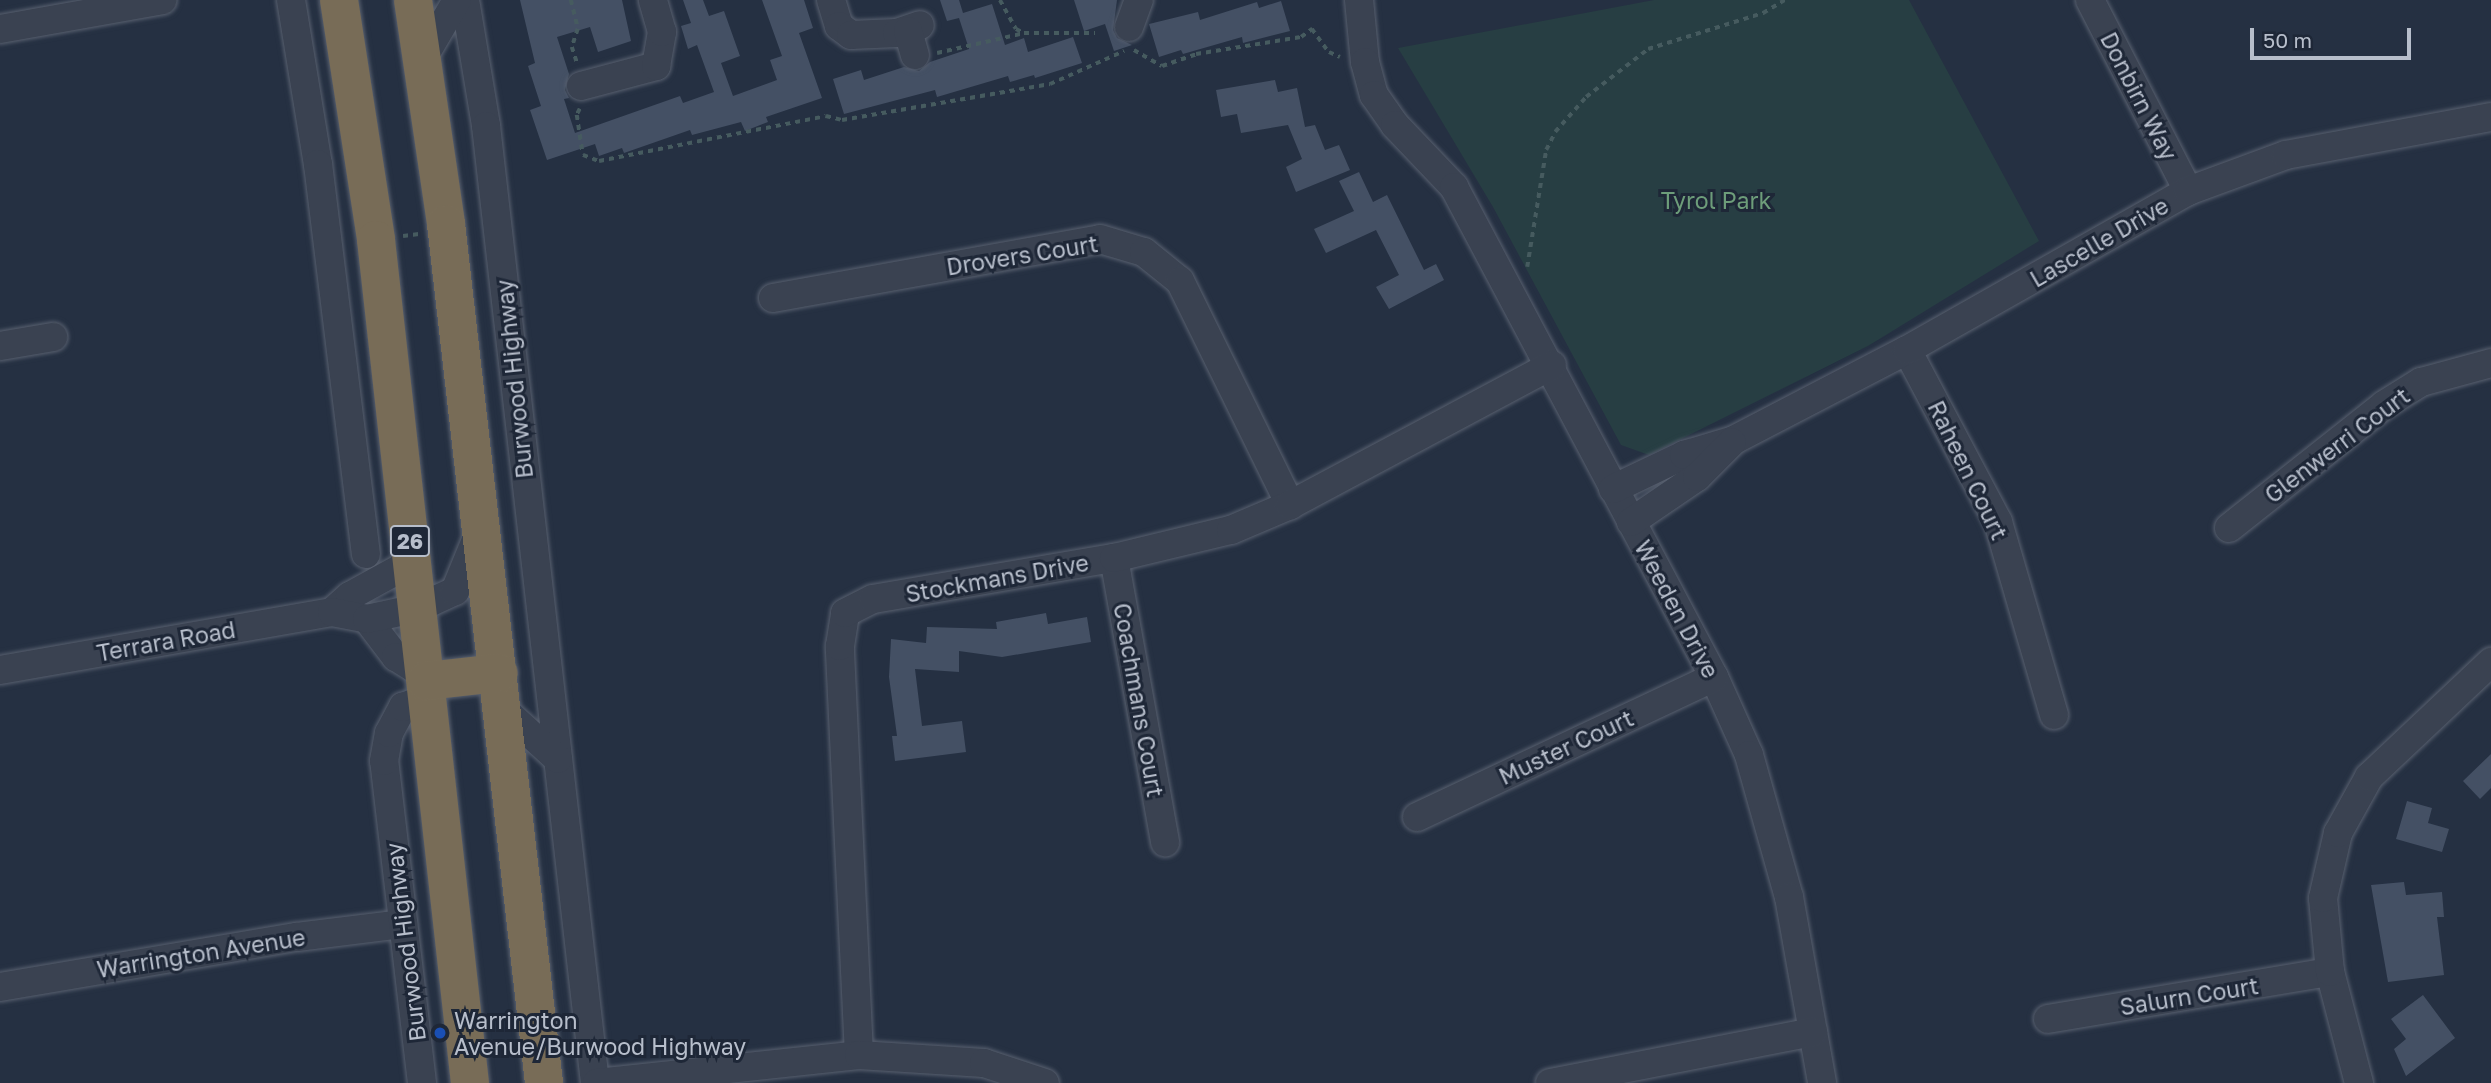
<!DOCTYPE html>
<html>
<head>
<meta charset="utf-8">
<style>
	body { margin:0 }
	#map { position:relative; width:2491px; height:1083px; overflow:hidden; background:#253042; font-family:"Golos Text",sans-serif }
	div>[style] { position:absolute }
	.green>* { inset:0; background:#273e43 }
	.building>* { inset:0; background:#445064 }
	.path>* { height:3.5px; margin-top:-1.75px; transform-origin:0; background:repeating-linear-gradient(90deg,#465b5f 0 5px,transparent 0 10px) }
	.roads { filter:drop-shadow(0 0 2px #58606f) drop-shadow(0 0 2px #58606f) }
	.minor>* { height:28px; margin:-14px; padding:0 14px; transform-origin:14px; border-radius:14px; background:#3a4251 }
	.highway>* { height:38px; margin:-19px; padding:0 19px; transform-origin:19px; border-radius:19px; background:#786c57 }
	.dots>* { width:19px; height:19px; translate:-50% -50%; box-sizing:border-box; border:4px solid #1e2737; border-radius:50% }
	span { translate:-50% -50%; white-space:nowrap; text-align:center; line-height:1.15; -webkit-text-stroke:6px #1e2737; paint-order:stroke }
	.shield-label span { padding:2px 5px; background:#1e2737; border:2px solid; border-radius:5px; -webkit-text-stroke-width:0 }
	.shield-label { font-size:21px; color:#b7becb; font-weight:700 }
	.street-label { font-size:23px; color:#b7becb }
	.park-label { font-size:23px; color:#6d9d7a }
	.poi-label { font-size:23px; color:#b7becb }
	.left { translate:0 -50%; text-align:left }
	.scale { position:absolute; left:2250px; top:28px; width:161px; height:32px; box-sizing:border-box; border:4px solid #b7becb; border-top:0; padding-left:9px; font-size:21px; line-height:24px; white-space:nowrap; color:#b7becb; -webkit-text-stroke:5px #1e2737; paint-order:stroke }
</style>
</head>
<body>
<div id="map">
	<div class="green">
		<div style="clip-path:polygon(1654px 0,1909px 0,2039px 241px,1868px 346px,1649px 455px,1621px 445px,1493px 207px,1398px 48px)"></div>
	</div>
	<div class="building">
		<div style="clip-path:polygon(520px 0,622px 0,631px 41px,598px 52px,590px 27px,557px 37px,569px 74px,565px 90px,569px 98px,564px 99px,575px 133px,680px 96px,683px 103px,714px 92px,697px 45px,688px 49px,681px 26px,691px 23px,683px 0,703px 0,709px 16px,724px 11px,740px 56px,721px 63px,733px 96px,777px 80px,770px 60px,782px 56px,762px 0,804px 0,813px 28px,799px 33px,822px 98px,766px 117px,768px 122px,745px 131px,741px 122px,692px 135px,690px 130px,624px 153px,622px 148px,599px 156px,595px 144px,547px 160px,530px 110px,541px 106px,528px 66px,535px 63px)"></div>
		<div style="clip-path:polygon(940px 0,959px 0,963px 13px,992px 4px,1005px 45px,1024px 38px,1028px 52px,1073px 37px,1082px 63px,1035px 78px,1034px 75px,1010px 82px,1008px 76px,937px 97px,935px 90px,844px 114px,833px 79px,861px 70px,864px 80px,904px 67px,919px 71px,930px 62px,969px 49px,959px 18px,947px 21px)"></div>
		<div style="clip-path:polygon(1074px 0,1117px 0,1113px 30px,1117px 38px,1132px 45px,1114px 51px,1105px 24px,1084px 31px)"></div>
		<div style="clip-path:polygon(1281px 1px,1290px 31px,1243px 43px,1242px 37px,1183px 54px,1181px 50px,1159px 57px,1149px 24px,1198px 12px,1200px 20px,1257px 2px,1259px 8px)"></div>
		<div style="clip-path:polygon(1275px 80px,1278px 92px,1297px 88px,1305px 127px,1315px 125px,1325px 150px,1339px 145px,1350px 170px,1296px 192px,1286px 167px,1302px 159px,1288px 125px,1241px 133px,1237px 114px,1221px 117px,1216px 90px)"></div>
		<div style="clip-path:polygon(1359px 172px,1373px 202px,1387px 195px,1424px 270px,1436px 264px,1444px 280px,1389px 309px,1376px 287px,1399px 275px,1376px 230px,1326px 253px,1314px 229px,1354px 211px,1339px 181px)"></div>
		<div style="clip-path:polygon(1046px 613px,1048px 624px,1087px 617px,1091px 642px,1002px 657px,959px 651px,959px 672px,915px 669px,922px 726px,962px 721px,966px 752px,895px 761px,892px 736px,897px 736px,889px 677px,891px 639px,926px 643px,927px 627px,997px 629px,996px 622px)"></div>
		<div style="clip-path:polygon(2491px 754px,2491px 788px,2480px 799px,2463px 781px)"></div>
		<div style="clip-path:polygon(2407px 801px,2432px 808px,2428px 823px,2449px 829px,2442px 852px,2396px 839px)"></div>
		<div style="clip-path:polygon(2404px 882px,2406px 895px,2442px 892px,2444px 917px,2437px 917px,2444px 975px,2388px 982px,2371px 885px)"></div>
		<div style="clip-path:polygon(2423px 995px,2455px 1038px,2406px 1076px,2394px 1049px,2406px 1039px,2391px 1019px)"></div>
	</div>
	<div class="path">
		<div style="left:571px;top:0;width:30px;rotate:76deg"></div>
		<div style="left:578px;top:29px;width:19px;rotate:108deg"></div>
		<div style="left:572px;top:47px;width:16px;rotate:72deg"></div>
		<div style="left:1000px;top:0;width:33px;rotate:61deg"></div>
		<div style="left:1016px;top:29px;width:9px;rotate:27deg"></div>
		<div style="left:1024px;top:33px;width:71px"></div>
		<div style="left:1134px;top:50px;width:32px;rotate:30deg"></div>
		<div style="left:1162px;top:66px;width:36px;rotate:-19deg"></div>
		<div style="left:1196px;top:54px;width:106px;rotate:-9.2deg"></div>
		<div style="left:1301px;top:37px;width:14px;rotate:-36deg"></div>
		<div style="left:1312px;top:29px;width:29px;rotate:54deg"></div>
		<div style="left:1329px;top:52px;width:12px;rotate:24deg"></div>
		<div style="left:937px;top:53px;width:89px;rotate:-12.9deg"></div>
		<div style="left:580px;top:109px;width:7px;rotate:117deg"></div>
		<div style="left:577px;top:115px;width:40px;rotate:81.5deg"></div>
		<div style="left:583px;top:155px;width:17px;rotate:21deg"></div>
		<div style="left:599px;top:161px;width:231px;rotate:-11.2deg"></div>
		<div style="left:826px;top:116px;width:16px;rotate:14deg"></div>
		<div style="left:842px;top:120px;width:211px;rotate:-9.8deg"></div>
		<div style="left:1050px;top:84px;width:81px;rotate:-24deg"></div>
		<div style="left:403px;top:236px;width:16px;rotate:-7deg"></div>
		<div style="left:1527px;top:267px;width:119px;rotate:-80.8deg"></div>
		<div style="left:1546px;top:150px;width:20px;rotate:-63deg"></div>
		<div style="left:1555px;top:132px;width:47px;rotate:-48.5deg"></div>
		<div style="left:1586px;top:97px;width:78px;rotate:-37.7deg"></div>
		<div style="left:1648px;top:49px;width:121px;rotate:-17.4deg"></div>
		<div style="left:1763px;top:13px;width:26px;rotate:-31deg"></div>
	</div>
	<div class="roads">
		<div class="minor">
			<div style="left:291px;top:0;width:166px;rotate:80.7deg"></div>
			<div style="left:318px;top:164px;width:393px;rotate:83deg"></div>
			<div style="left:465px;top:0;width:128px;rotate:80.5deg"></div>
			<div style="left:486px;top:126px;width:963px;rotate:83.5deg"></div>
			<div style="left:831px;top:0;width:27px;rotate:73deg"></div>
			<div style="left:839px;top:26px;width:15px;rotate:37deg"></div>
			<div style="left:851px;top:35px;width:46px;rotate:-2.5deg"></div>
			<div style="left:897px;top:33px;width:24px;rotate:-19deg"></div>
			<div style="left:1359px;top:0;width:62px;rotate:84.5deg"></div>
			<div style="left:1365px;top:62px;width:34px;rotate:75deg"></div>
			<div style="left:1374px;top:95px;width:37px;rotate:55deg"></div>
			<div style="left:1395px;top:125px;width:86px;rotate:46.4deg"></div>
			<div style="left:1454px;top:187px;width:555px;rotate:62.05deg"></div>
			<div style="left:1714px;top:677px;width:85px;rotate:65.8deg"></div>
			<div style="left:1749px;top:755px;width:148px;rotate:74.3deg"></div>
			<div style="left:1789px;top:897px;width:189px;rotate:79.9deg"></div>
			<div style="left:2090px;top:0;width:215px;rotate:62.8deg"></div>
			<div style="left:1129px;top:27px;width:29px;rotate:-70deg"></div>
			<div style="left:0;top:29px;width:165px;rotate:-10.1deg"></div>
			<div style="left:908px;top:31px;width:25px;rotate:74deg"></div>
			<div style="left:423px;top:58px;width:67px;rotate:-59.6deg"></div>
			<div style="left:581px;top:86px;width:78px;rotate:-14.9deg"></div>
			<div style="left:656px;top:66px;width:35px;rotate:-80deg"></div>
			<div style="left:662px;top:32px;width:33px;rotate:-106deg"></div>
			<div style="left:773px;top:298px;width:332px;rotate:-10.2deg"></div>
			<div style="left:1100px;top:239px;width:46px;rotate:16.5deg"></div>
			<div style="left:1144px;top:252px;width:46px;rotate:38.9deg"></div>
			<div style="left:1180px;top:281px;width:250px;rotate:63.8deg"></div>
			<div style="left:0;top:346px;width:54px;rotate:-9.6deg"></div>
			<div style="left:1907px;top:350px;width:195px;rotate:62.1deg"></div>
			<div style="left:1998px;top:522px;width:201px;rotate:73.8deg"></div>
			<div style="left:1613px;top:489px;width:79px;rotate:-25.6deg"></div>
			<div style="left:1684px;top:455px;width:52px;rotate:-16.7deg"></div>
			<div style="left:1734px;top:440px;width:195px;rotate:-27.5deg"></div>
			<div style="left:1907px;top:350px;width:323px;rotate:-29.5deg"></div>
			<div style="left:2188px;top:191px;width:104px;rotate:-20.2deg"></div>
			<div style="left:2286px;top:155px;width:208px;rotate:-10.5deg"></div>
			<div style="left:1631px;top:522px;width:80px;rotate:-34.3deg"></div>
			<div style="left:1697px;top:477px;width:49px;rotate:-45deg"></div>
			<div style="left:2229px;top:528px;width:198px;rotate:-38.4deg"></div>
			<div style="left:2384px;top:405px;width:44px;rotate:-31.9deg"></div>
			<div style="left:2421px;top:382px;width:73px;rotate:-15.2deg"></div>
			<div style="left:1114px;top:558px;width:289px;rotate:79.8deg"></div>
			<div style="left:332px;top:612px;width:24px;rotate:-42deg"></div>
			<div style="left:350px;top:596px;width:71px;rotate:-28.7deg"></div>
			<div style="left:367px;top:619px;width:48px;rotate:52.7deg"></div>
			<div style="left:396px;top:657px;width:36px;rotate:32deg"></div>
			<div style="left:0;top:670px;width:337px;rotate:-9.9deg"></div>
			<div style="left:332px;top:612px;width:36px;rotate:11deg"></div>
			<div style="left:367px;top:619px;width:52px;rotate:-12.2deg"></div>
			<div style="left:418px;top:608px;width:41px;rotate:-24.7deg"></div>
			<div style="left:455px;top:591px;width:66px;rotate:-67.7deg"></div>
			<div style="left:503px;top:709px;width:74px;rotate:42.3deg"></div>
			<div style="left:1417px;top:817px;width:328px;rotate:-25.2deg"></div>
			<div style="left:0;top:987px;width:301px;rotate:-9.6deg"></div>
			<div style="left:297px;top:937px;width:107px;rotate:-7deg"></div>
			<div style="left:2048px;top:1019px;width:286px;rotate:-9.5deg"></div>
			<div style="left:859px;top:1055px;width:409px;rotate:-92.7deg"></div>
			<div style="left:840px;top:646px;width:33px;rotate:-81deg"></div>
			<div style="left:845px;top:613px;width:31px;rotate:-27deg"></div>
			<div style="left:873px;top:599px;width:244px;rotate:-9.7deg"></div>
			<div style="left:1114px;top:558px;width:120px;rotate:-13.5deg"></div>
			<div style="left:1231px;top:530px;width:64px;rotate:-23deg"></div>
			<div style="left:1290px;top:505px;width:297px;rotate:-28.1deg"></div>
			<div style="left:422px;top:1083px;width:324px;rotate:-96.7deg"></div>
			<div style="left:384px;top:761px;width:28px;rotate:-80deg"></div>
			<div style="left:389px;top:733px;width:30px;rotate:-62deg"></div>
			<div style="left:403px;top:707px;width:27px;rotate:-20deg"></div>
			<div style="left:597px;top:1083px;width:263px;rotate:-6.1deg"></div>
			<div style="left:859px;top:1055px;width:125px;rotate:3.7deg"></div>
			<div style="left:984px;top:1063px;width:64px;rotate:18.2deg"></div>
			<div style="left:1550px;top:1083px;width:268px;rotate:-11deg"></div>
			<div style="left:2359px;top:1083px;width:115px;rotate:-104.6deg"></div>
			<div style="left:2330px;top:972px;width:74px;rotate:-95.4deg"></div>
			<div style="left:2323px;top:898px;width:67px;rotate:-77deg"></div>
			<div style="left:2338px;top:833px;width:64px;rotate:-61deg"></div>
			<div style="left:2369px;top:777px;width:168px;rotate:-43.3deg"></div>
		</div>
		<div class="highway">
			<div style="left:339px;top:0;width:243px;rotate:81.2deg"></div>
			<div style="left:376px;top:240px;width:848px;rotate:83.64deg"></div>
			<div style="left:413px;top:0;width:226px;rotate:81.6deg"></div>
			<div style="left:446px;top:224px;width:865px;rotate:83.49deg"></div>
			<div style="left:426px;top:681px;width:73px;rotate:-6.3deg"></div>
		</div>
	</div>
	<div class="dots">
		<div style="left:440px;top:1033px;background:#1a4fb4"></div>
	</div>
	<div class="shield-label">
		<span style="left:410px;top:541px">26</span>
	</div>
	<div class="street-label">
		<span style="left:2139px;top:96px;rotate:63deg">Donbirn Way</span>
		<span style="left:2099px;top:242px;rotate:-30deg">Lascelle Drive</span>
		<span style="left:1022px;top:255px;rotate:-9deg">Drovers Court</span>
		<span style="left:514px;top:379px;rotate:-96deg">Burwood Highway</span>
		<span style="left:2337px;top:445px;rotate:-37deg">Glenwerri Court</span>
		<span style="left:1968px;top:470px;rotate:64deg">Raheen Court</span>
		<span style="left:997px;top:578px;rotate:-10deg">Stockmans Drive</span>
		<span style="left:1677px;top:609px;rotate:62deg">Weeden Drive</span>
		<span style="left:166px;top:641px;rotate:-10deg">Terrara Road</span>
		<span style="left:1139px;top:700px;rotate:80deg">Coachmans Court</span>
		<span style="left:1566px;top:747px;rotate:-25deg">Muster Court</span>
		<span style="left:405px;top:942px;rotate:-97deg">Burwood Highway</span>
		<span style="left:201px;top:953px;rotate:-9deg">Warrington Avenue</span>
		<span style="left:2189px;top:996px;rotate:-9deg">Salurn Court</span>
	</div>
	<div class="park-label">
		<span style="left:1716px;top:200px">Tyrol Park</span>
	</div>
	<div class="poi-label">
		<span class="left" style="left:454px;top:1033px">Warrington<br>Avenue/Burwood Highway</span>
	</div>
	<div class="scale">50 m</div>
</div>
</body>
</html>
